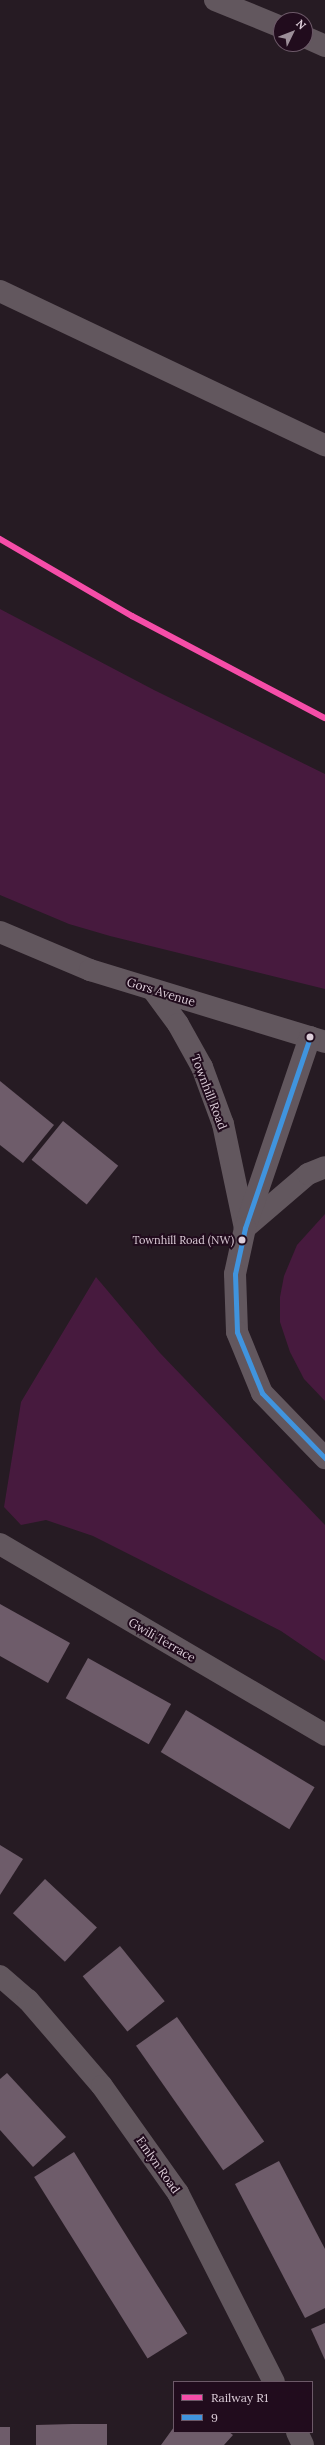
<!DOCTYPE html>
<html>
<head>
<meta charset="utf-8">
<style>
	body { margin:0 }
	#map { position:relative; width:325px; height:2445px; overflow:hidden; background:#261b23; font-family:Lora,serif }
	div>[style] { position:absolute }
	.green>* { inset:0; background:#471a3e }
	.building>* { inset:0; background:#6e5c6a; transform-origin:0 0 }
	.minor>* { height:22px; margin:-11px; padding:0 11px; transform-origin:11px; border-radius:11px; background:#62575e }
	.bus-1>* { height:5px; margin:-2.5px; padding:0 2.5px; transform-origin:2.5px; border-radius:2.5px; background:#4094de }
	.rail-1>* { height:6px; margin:-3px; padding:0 3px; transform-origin:3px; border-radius:3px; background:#f54da8 }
	.dots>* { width:11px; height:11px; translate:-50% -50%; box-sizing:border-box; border:2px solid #210c1d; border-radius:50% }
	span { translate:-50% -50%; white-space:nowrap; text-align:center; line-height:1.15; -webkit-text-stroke:4px #210c1d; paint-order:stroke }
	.bus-label { font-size:11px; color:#dccdd8 }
	.right { translate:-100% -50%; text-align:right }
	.street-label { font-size:12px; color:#dccdd8 }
	.legend { position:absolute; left:173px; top:2381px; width:140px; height:52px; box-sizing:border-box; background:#210c1d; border:1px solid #6c5968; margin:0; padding:5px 7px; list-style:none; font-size:12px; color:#dccdd8 }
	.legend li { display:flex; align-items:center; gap:8px; height:20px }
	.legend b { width:20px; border:1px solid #6c5968 }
	.north { position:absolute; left:273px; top:12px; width:40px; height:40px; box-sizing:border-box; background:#210c1d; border:1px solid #6c5968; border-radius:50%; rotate:47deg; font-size:11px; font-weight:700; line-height:16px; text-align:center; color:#dccdd8 }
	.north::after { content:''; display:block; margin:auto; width:14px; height:18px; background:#9c8f99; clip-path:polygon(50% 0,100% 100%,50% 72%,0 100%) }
</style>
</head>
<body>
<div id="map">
	<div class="green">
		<div style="clip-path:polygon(0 609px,154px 690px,325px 774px,325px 989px,110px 936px,69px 924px,0 895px)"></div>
		<div style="clip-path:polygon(325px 1214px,325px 1401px,304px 1379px,290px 1352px,280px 1322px,280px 1297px,284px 1276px,297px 1245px)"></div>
		<div style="clip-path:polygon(96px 1277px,160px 1353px,325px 1525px,325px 1661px,281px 1631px,93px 1536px,46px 1520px,21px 1525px,4px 1507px,21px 1402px)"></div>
	</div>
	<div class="building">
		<div style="clip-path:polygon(0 1081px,54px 1125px,23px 1163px,0 1145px)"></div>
		<div style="left:63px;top:1121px;width:71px;height:50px;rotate:39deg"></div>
		<div style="clip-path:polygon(0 1604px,70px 1643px,48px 1683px,0 1656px)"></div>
		<div style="left:88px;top:1658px;width:95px;height:46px;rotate:29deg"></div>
		<div style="left:186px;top:1710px;width:150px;height:49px;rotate:31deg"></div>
		<div style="clip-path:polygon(0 1845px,23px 1859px,0 1895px)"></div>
		<div style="left:45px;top:1879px;width:71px;height:47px;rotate:43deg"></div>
		<div style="left:120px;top:1946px;width:71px;height:48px;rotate:51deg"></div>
		<div style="left:177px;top:2017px;width:152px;height:50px;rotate:55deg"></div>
		<div style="clip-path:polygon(7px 2073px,66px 2137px,33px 2167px,0 2130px,0 2079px)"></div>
		<div style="left:74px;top:2152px;width:214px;height:47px;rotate:58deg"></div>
		<div style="clip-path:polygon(279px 2161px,325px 2249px,325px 2308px,305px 2318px,235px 2184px)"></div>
		<div style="clip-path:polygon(325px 2323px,325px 2360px,311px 2329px)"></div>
		<div style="clip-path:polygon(72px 2424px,107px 2424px,107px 2445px,36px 2445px,36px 2425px)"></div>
		<div style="left:0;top:2427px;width:10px;height:18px"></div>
		<div style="clip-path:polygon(174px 2427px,174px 2432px,229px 2432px,233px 2435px,224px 2445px,161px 2445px)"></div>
	</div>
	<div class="minor">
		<div style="left:215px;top:0;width:71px;rotate:22.2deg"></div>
		<div style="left:305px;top:37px;width:22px;rotate:24deg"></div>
		<div style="left:0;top:291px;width:360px;rotate:25.4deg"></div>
		<div style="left:0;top:932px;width:98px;rotate:22.9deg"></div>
		<div style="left:90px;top:970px;width:246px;rotate:17deg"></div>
		<div style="left:153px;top:990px;width:42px;rotate:53.7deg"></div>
		<div style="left:178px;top:1024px;width:49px;rotate:60.8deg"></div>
		<div style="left:202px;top:1067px;width:61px;rotate:69.8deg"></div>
		<div style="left:223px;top:1124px;width:106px;rotate:78.1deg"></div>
		<div style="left:245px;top:1228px;width:83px;rotate:-40.6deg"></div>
		<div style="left:308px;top:1174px;width:18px;rotate:-22deg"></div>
		<div style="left:310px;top:1037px;width:202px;rotate:108.8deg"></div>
		<div style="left:245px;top:1228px;width:47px;rotate:102.3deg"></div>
		<div style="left:235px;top:1274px;width:58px;rotate:88deg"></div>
		<div style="left:237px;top:1332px;width:66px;rotate:67.7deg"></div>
		<div style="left:262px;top:1393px;width:91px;rotate:45.9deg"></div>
		<div style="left:0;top:1544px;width:377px;rotate:30.4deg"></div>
		<div style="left:0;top:1976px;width:37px;rotate:41deg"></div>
		<div style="left:28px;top:2000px;width:113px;rotate:49.3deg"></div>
		<div style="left:102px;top:2086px;width:131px;rotate:54.6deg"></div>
		<div style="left:178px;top:2193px;width:212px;rotate:63.1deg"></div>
		<div style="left:297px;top:2432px;width:14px;rotate:65deg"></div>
	</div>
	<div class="bus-1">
		<div style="left:310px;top:1037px;width:202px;rotate:108.8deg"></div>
		<div style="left:245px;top:1228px;width:47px;rotate:102.3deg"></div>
		<div style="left:235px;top:1274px;width:58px;rotate:88deg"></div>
		<div style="left:237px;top:1332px;width:66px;rotate:67.7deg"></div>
		<div style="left:262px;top:1393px;width:91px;rotate:45.9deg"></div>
	</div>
	<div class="rail-1">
		<div style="left:0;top:539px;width:153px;rotate:30.3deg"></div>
		<div style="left:132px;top:616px;width:218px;rotate:27.9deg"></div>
	</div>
	<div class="dots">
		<div style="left:310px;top:1037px;background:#dccdd8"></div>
		<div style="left:242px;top:1240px;background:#dccdd8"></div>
	</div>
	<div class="bus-label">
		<span class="right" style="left:234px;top:1240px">Townhill Road (NW)</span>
	</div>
	<div class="street-label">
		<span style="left:161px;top:992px;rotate:17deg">Gors Avenue</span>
		<span style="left:209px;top:1092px;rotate:69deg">Townhill Road</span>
		<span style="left:162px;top:1640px;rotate:30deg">Gwili Terrace</span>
		<span style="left:158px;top:2165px;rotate:55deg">Emlyn Road</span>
	</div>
	<ul class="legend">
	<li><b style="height:5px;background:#f54da8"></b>Railway R1</li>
	<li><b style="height:5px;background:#4094de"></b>9</li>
	</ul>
	<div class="north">N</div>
</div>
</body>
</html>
